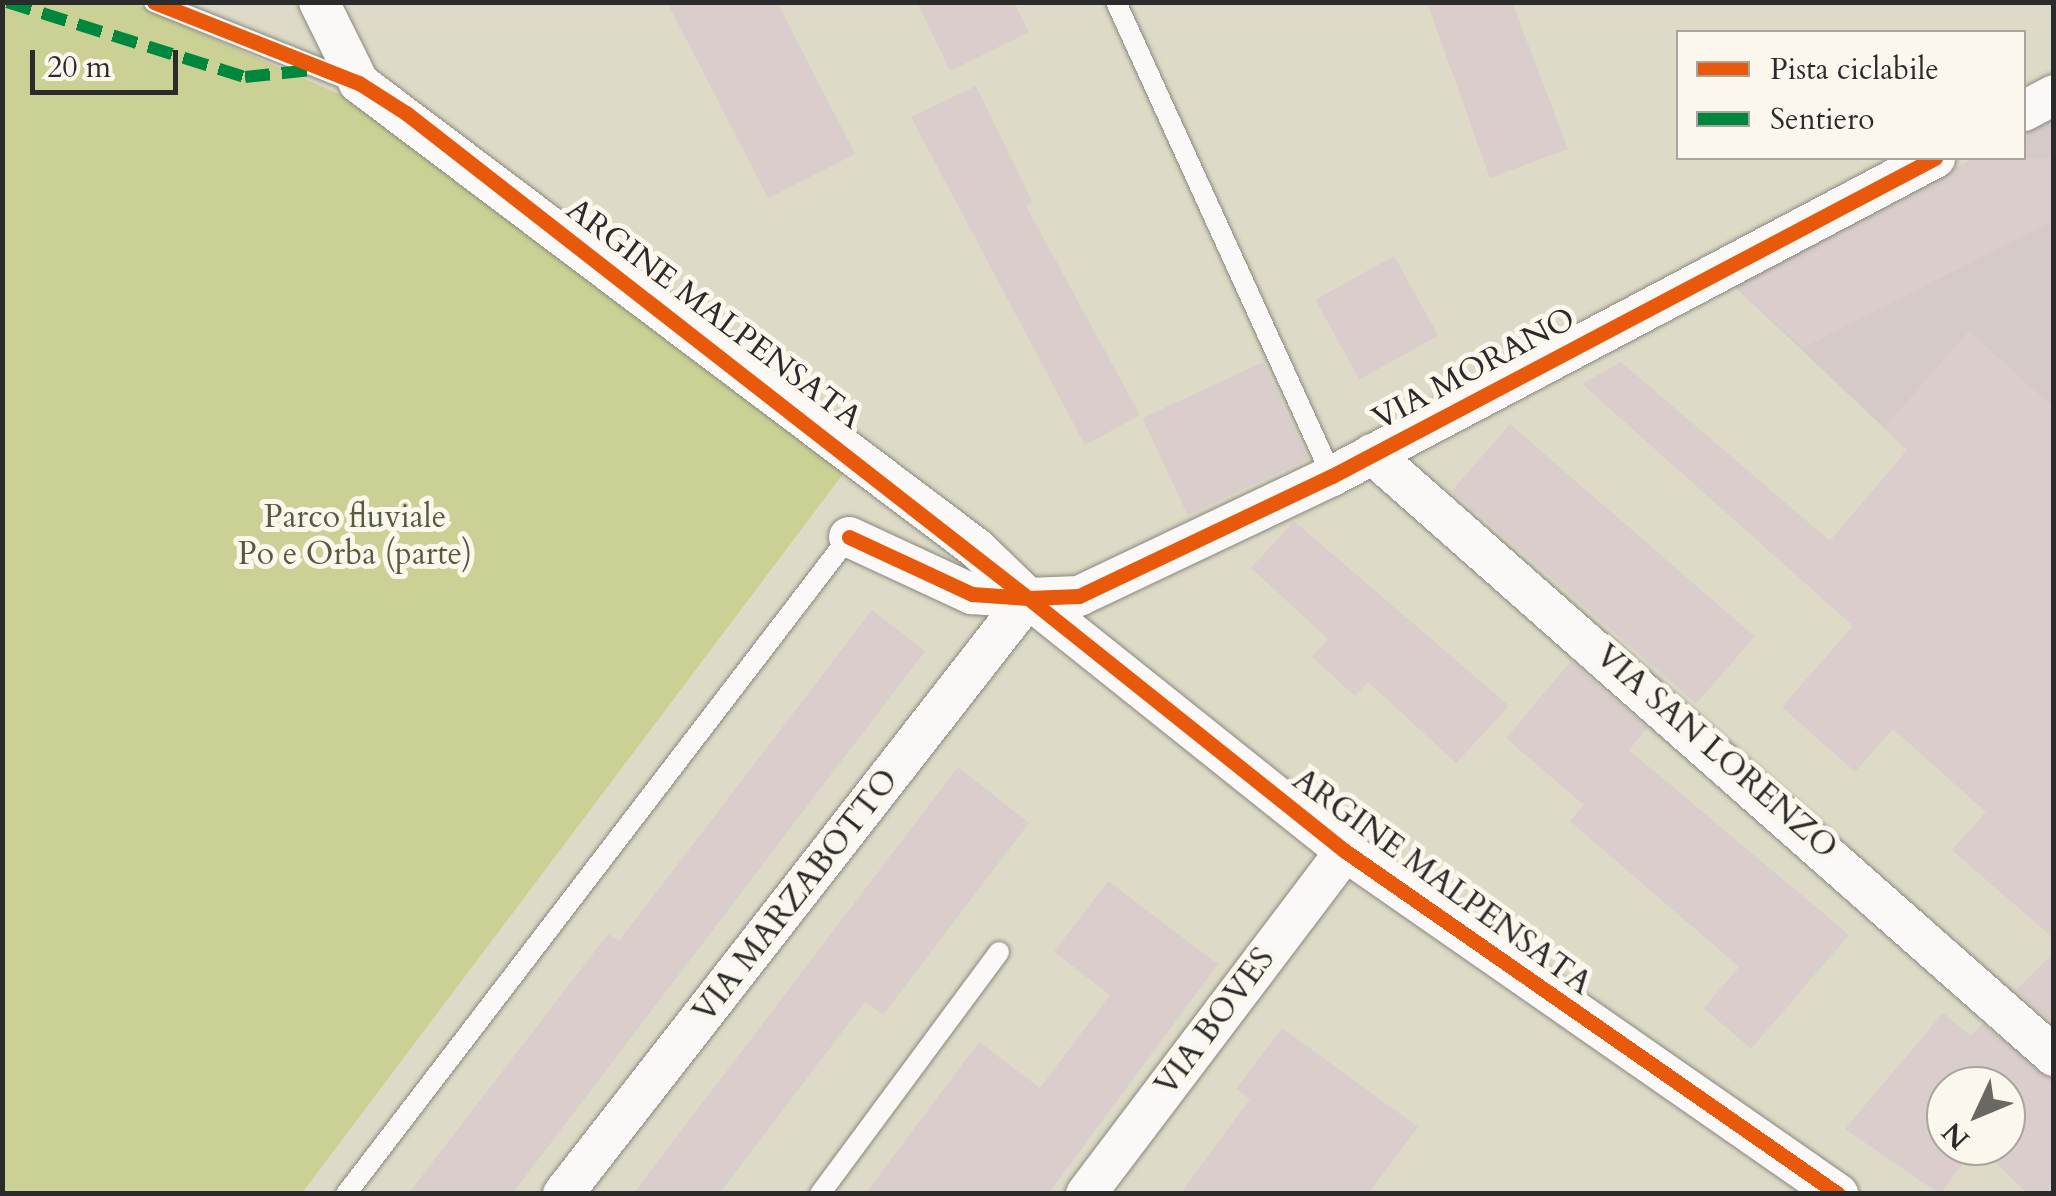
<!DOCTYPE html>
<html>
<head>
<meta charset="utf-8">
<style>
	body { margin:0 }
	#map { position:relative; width:2056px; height:1196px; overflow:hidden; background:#dddac7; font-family:Cardo,serif }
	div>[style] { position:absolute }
	.industrial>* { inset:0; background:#d6cac9 }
	.green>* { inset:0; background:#cbd195 }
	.building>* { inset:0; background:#dbcdcb; transform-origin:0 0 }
	.roads { filter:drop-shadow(0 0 2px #89887e) drop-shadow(0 0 2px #89887e) }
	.service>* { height:20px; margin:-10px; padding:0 10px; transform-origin:10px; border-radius:10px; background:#faf9f7 }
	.minor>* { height:40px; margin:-20px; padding:0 20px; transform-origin:20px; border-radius:20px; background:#faf9f7 }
	.quiet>* { height:12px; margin-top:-6px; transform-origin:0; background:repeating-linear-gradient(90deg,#00873e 0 25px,transparent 0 37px) }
	.cycleway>* { height:15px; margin:-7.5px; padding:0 7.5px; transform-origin:7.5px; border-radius:7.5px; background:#e8590c }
	span { translate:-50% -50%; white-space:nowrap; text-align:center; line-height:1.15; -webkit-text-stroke:10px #fbf7ec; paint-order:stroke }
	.street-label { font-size:32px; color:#2b2b2b }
	.park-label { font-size:32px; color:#565b3e }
	.frame { position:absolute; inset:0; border:5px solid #2b2b2b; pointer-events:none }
	.legend { position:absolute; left:1676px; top:30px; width:350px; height:130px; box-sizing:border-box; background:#fbf7ec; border:2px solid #a8a59f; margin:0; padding:12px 18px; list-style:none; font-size:30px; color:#2b2b2b }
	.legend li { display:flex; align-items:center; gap:20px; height:50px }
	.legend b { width:50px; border:2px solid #a8a59f }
	.north { position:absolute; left:1926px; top:1066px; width:100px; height:100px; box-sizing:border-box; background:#fbf7ec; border:2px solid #a8a59f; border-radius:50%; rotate:226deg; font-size:28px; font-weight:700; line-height:40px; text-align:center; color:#2b2b2b }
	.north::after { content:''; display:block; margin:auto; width:35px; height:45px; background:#696862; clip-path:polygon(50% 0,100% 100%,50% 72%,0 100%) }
	.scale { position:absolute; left:30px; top:50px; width:148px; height:45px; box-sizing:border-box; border:5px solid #2b2b2b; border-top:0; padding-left:12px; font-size:30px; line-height:35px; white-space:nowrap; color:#2b2b2b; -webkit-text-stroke:8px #fbf7ec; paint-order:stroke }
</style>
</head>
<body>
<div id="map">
	<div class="industrial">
		<div style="clip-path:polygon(2053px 117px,2053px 588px,1731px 283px,1975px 158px,2024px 158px,2024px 132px)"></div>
	</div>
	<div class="green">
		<div style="clip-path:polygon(2px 3px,133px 3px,368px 107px,852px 462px,302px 1193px,3px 1193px)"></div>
	</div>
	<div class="building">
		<div style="clip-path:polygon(667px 2px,777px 2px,855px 154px,768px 198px)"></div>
		<div style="clip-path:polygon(917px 2px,1014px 2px,1029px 32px,950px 71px)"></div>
		<div style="clip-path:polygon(1427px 2px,1512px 2px,1568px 149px,1490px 178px)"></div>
		<div style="clip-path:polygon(976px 86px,1033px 203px,1026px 206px,1140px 415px,1085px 445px,911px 117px)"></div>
		<div style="clip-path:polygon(1975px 158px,2054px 158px,2054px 220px,1803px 348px,1738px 289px)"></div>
		<div style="left:1394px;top:256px;width:91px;height:90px;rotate:61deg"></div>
		<div style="clip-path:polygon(1969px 331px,2054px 408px,2054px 939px,1952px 850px,1986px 812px,1893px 729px,1855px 772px,1782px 707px,1853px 626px,1582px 384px,1621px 362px,1830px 541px,1907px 450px,1884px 428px)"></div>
		<div style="left:1263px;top:362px;width:107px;height:133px;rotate:65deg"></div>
		<div style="left:1510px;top:424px;width:324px;height:89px;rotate:41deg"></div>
		<div style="clip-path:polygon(1294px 521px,1509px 706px,1456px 763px,1368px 682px,1355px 696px,1312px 657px,1328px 639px,1251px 568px)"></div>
		<div style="clip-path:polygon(872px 610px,925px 651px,512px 1194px,408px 1194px,608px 934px,619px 941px)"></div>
		<div style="clip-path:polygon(1571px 661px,1647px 728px,1629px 750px,1849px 935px,1751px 1049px,1704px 1008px,1739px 967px,1570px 821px,1584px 805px,1506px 738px)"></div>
		<div style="clip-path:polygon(958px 767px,1029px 823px,883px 1015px,865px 1002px,719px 1194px,633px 1194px)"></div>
		<div style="clip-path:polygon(1108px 881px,1218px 964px,1048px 1194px,865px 1194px,979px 1042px,1040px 1088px,1110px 995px,1054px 952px)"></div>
		<div style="clip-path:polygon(2054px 952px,2054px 1024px,2016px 990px)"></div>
		<div style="clip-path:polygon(1943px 1013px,1971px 1036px,1982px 1024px,2054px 1079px,2054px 1194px,2028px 1194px,1979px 1146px,2006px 1146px,2006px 1086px,1946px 1086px,1946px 1146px,1976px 1146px,1940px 1194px,1845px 1129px)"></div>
		<div style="clip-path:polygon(1282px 1028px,1418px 1127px,1368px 1194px,1180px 1194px,1250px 1099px,1236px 1089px)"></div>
	</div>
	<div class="roads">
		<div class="service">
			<div style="left:154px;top:2px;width:219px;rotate:21.8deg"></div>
			<div style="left:1116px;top:2px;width:521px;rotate:65.5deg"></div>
			<div style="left:346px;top:1194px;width:827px;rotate:-52.56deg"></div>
			<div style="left:820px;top:1194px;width:301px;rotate:-53.5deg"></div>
		</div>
		<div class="minor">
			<div style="left:319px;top:2px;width:90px;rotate:63.7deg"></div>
			<div style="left:359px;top:83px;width:773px;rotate:37deg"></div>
			<div style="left:976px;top:548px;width:72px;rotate:43.9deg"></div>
			<div style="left:2024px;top:111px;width:34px;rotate:-28deg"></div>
			<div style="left:1372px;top:454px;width:910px;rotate:41.43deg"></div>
			<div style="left:849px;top:537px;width:136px;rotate:24.9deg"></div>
			<div style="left:972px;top:594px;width:56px;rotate:4.1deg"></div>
			<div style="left:1028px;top:598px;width:406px;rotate:38.6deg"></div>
			<div style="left:1345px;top:851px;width:601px;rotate:34.83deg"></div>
			<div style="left:1028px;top:598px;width:51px;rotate:-2.2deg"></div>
			<div style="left:1079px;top:596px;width:280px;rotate:-25.4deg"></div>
			<div style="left:1332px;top:476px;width:682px;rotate:-27.81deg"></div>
			<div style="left:563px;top:1194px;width:756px;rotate:-52.04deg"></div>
			<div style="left:1086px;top:1194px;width:430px;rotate:-52.9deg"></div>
		</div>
	</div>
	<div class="quiet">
		<div style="left:7px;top:2px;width:250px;rotate:17.5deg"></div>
		<div style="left:245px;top:77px;width:67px;rotate:-6deg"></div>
	</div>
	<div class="cycleway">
		<div style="left:154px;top:2px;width:220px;rotate:21.6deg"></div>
		<div style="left:359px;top:83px;width:56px;rotate:32.6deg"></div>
		<div style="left:406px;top:113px;width:789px;rotate:37.95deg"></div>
		<div style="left:1028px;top:598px;width:51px;rotate:-2.2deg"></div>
		<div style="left:1079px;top:596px;width:280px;rotate:-25.4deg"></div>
		<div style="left:1332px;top:476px;width:682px;rotate:-27.81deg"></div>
		<div style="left:849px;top:537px;width:136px;rotate:24.9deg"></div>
		<div style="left:972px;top:594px;width:56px;rotate:4.1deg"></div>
		<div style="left:1028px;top:598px;width:406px;rotate:38.6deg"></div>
		<div style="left:1345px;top:851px;width:601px;rotate:34.83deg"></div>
	</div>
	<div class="street-label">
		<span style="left:714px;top:314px;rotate:37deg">ARGINE MALPENSATA</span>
		<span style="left:1474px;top:369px;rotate:-28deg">VIA MORANO</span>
		<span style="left:1716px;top:752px;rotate:41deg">VIA SAN LORENZO</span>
		<span style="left:1442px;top:882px;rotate:36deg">ARGINE MALPENSATA</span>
		<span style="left:796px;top:896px;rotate:-52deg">VIA MARZABOTTO</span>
		<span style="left:1215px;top:1022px;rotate:-53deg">VIA BOVES</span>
	</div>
	<div class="park-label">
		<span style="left:355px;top:536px">Parco fluviale<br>Po e Orba (parte)</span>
	</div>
	<div class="frame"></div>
	<ul class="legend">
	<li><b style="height:12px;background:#e8590c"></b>Pista ciclabile</li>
	<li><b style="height:12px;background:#00873e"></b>Sentiero</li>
	</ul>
	<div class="north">N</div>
	<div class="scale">20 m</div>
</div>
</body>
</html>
